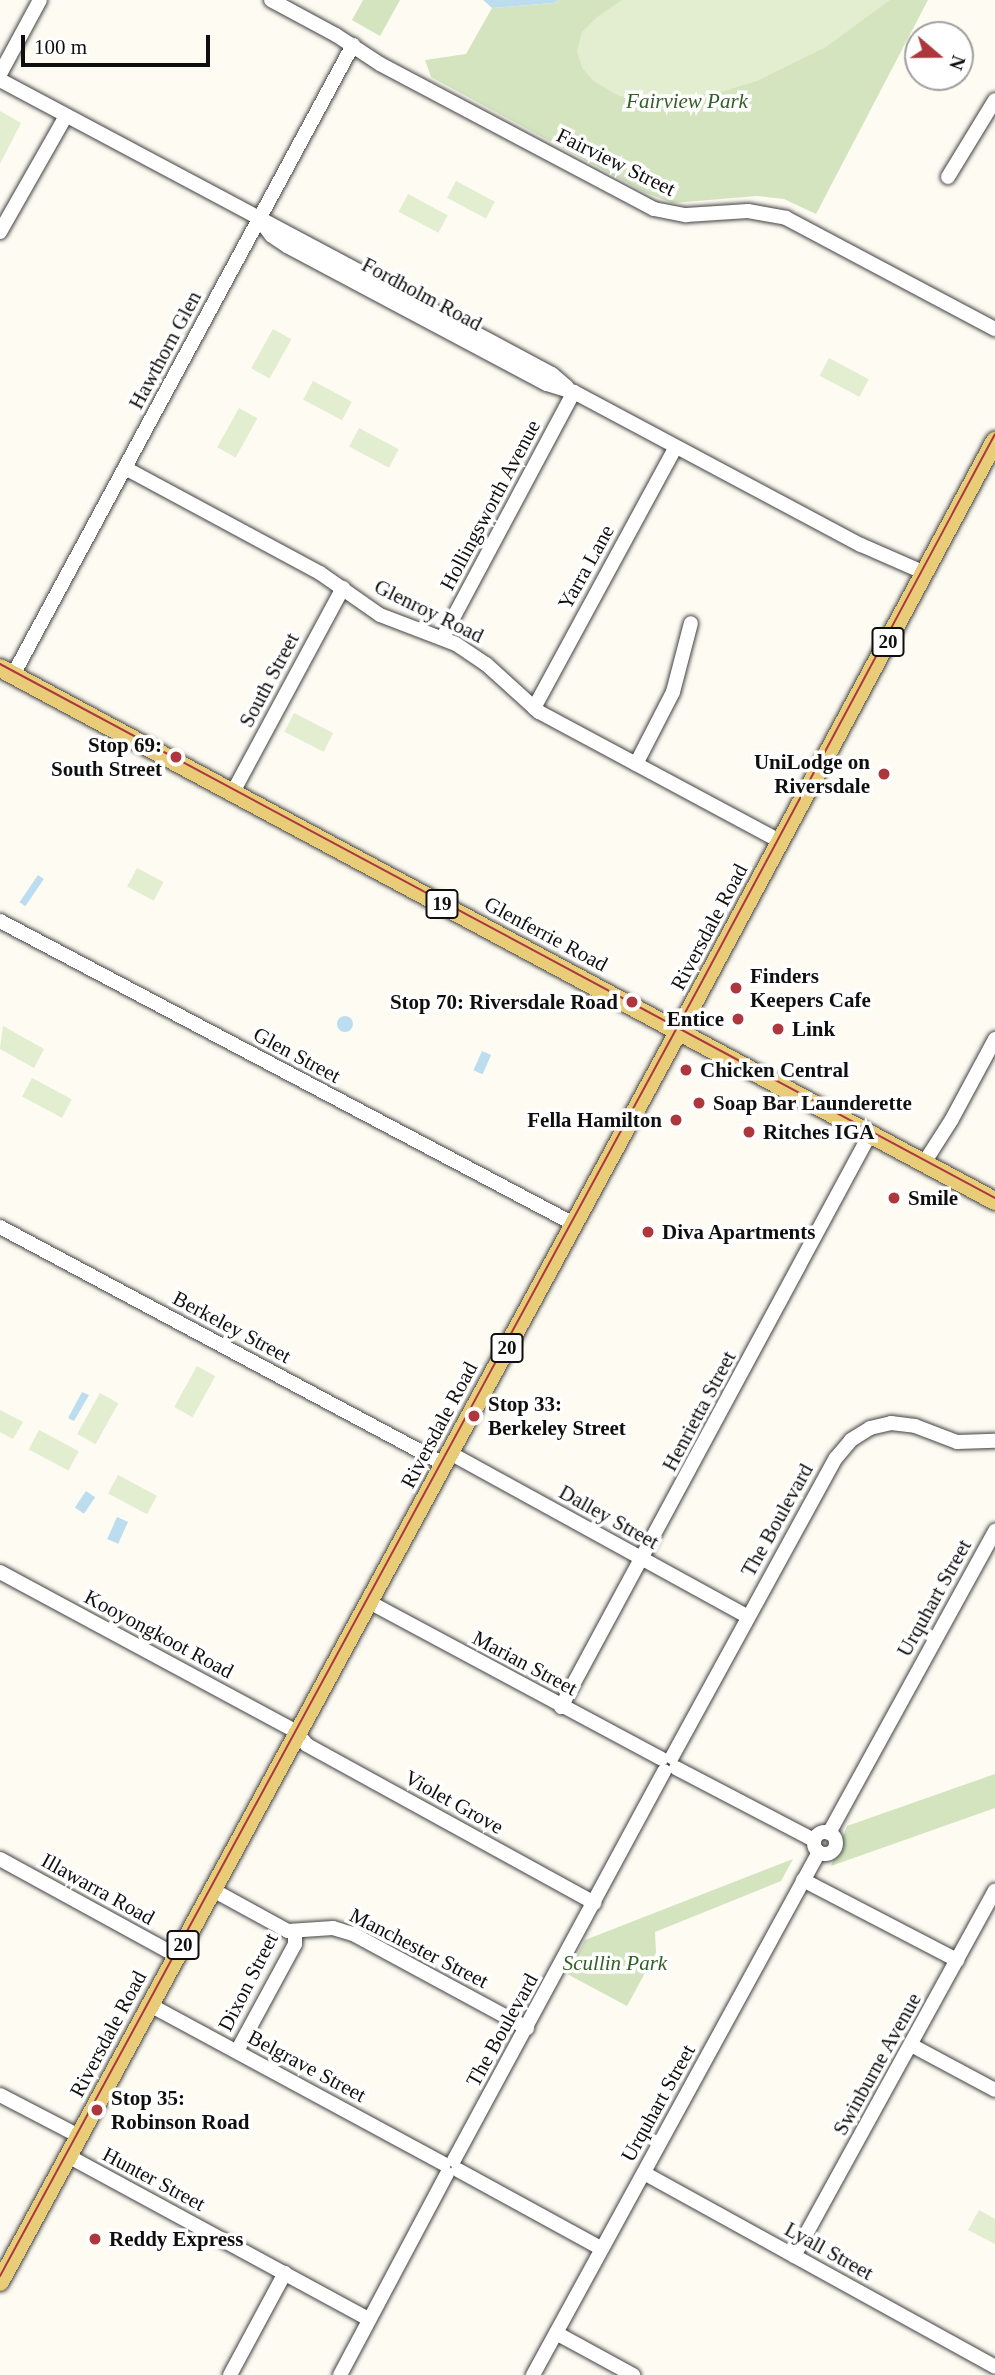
<!DOCTYPE html>
<html>
<head>
<meta charset="utf-8">
<style>
	body { margin:0 }
	#map { position:relative; width:995px; height:2375px; overflow:hidden; background:#fdfbf2; font-family:Georgia,serif }
	div>[style] { position:absolute }
	.green>* { inset:0; background:#d3e4bf }
	.pitch>* { inset:0; background:#e3edd0; transform-origin:0 0 }
	.water>* { inset:0; background:#bcddef; transform-origin:0 0 }
	.round { border-radius:50% }
	.roads { filter:drop-shadow(0 0 2px #424242) drop-shadow(0 0 2px #424242) }
	.minor>* { height:14px; margin:-7px; padding:0 7px; transform-origin:7px; border-radius:7px; background:#fff }
	.minor>.ring { margin:-7px; padding:0; box-sizing:content-box; background:none; border:14px solid #fff; border-radius:50% }
	.major>* { height:18px; margin:-9px; padding:0 9px; transform-origin:9px; border-radius:9px; background:#e8cc77 }
	.tram>* { height:2px; margin:-1px; padding:0 1px; transform-origin:1px; border-radius:1px; background:#ae373e }
	.dots>* { width:19px; height:19px; translate:-50% -50%; box-sizing:border-box; border:4px solid #fff; border-radius:50% }
	span { translate:-50% -50%; white-space:nowrap; text-align:center; line-height:1.15; -webkit-text-stroke:7px #fff; paint-order:stroke }
	.shield-label span { padding:2px 5px; background:#fff; border:2px solid; border-radius:5px; -webkit-text-stroke-width:0 }
	.shield-label { font-size:19px; color:#0f0f0f; font-weight:700 }
	.park-label { font-size:21px; color:#335f26; font-style:italic }
	.street-label { font-size:21px; color:#0f0f0f }
	.poi-label { font-size:21px; color:#0f0f0f; font-weight:700 }
	.right { translate:-100% -50%; text-align:right }
	.left { translate:0 -50%; text-align:left }
	.north { position:absolute; left:904px; top:21px; width:70px; height:70px; box-sizing:border-box; background:#fff; border:2px solid #9f9f9f; border-radius:50%; rotate:110deg; font-size:19px; font-weight:700; line-height:28px; text-align:center; color:#0f0f0f }
	.north::after { content:''; display:block; margin:auto; width:24px; height:32px; background:#ae373e; clip-path:polygon(50% 0,100% 100%,50% 72%,0 100%) }
	.scale { position:absolute; left:21px; top:35px; width:189px; height:32px; box-sizing:border-box; border:4px solid #0f0f0f; border-top:0; padding-left:9px; font-size:21px; line-height:24px; white-space:nowrap; color:#0f0f0f; -webkit-text-stroke:5px #fff; paint-order:stroke }
</style>
</head>
<body>
<div id="map">
	<div class="green">
		<div style="clip-path:polygon(363px 0,400px 0,380px 36px,352px 20px)"></div>
		<div style="clip-path:polygon(559px 0,928px 0,816px 214px,784px 199px,757px 196px,672px 203px,644px 192px,431px 77px,425px 60px,466px 54px,492px 8px,553px 3px)"></div>
		<div style="clip-path:polygon(995px 1774px,995px 1808px,831px 1866px,847px 1826px)"></div>
		<div style="clip-path:polygon(793px 1859px,781px 1881px,655px 1932px,656px 1953px,627px 2006px,567px 1974px,585px 1940px)"></div>
	</div>
	<div class="pitch">
		<div style="clip-path:polygon(622px 0,890px 0,826px 47px,757px 81px,718px 93px,646px 99px,619px 96px,595px 82px,582px 68px,577px 51px,582px 32px,597px 17px)"></div>
		<div style="clip-path:polygon(0 111px,21px 123px,0 164px)"></div>
		<div style="left:456px;top:181px;width:44px;height:19px;rotate:28deg"></div>
		<div style="left:408px;top:194px;width:45px;height:20px;rotate:28deg"></div>
		<div style="left:273px;top:329px;width:21px;height:45px;rotate:29deg"></div>
		<div style="left:829px;top:358px;width:45px;height:20px;rotate:28deg"></div>
		<div style="left:313px;top:381px;width:44px;height:21px;rotate:28deg"></div>
		<div style="left:239px;top:408px;width:21px;height:45px;rotate:29deg"></div>
		<div style="left:359px;top:428px;width:45px;height:21px;rotate:28deg"></div>
		<div style="left:294px;top:713px;width:44px;height:21px;rotate:27deg"></div>
		<div style="left:137px;top:868px;width:30px;height:21px;rotate:28deg"></div>
		<div style="clip-path:polygon(3px 1026px,44px 1049px,34px 1068px,0 1049px)"></div>
		<div style="left:32px;top:1078px;width:45px;height:21px;rotate:28deg"></div>
		<div style="left:197px;top:1366px;width:21px;height:47px;rotate:29deg"></div>
		<div style="left:100px;top:1393px;width:21px;height:47px;rotate:29deg"></div>
		<div style="clip-path:polygon(0 1410px,23px 1422px,13px 1439px,0 1432px)"></div>
		<div style="left:39px;top:1430px;width:45px;height:22px;rotate:28deg"></div>
		<div style="left:118px;top:1475px;width:44px;height:21px;rotate:28deg"></div>
		<div style="clip-path:polygon(979px 2210px,995px 2219px,995px 2244px,968px 2230px)"></div>
	</div>
	<div class="water">
		<div style="clip-path:polygon(483px 0,559px 0,553px 3px,492px 8px)"></div>
		<div style="left:38px;top:875px;width:7px;height:33px;rotate:34deg"></div>
		<div class="round" style="left:337px;top:1016px;width:16px;height:16px"></div>
		<div style="left:482px;top:1051px;width:10px;height:21px;rotate:24deg"></div>
		<div style="clip-path:polygon(82px 1392px,89px 1395px,74px 1421px,68px 1418px)"></div>
		<div style="left:86px;top:1491px;width:11px;height:20px;rotate:34deg"></div>
		<div style="left:117px;top:1517px;width:12px;height:24px;rotate:24deg"></div>
	</div>
	<div class="roads">
		<div class="minor">
			<div style="left:271px;top:0;width:74px;rotate:28.3deg"></div>
			<div style="left:336px;top:35px;width:53px;rotate:33.4deg"></div>
			<div style="left:380px;top:64px;width:310px;rotate:27.9deg"></div>
			<div style="left:654px;top:209px;width:33px;rotate:11deg"></div>
			<div style="left:686px;top:215px;width:62px;rotate:-3.7deg"></div>
			<div style="left:748px;top:211px;width:39px;rotate:10deg"></div>
			<div style="left:786px;top:218px;width:237px;rotate:28deg"></div>
			<div style="left:0;top:74px;width:84px;rotate:-61.6deg"></div>
			<div style="left:0;top:80px;width:625px;rotate:28.04deg"></div>
			<div style="left:552px;top:374px;width:20px;rotate:41deg"></div>
			<div style="left:948px;top:177px;width:90px;rotate:-58.6deg"></div>
			<div style="left:259px;top:219px;width:21px;rotate:53deg"></div>
			<div style="left:272px;top:236px;width:18px;rotate:34deg"></div>
			<div style="left:287px;top:246px;width:294px;rotate:28deg"></div>
			<div style="left:547px;top:384px;width:28px;rotate:17deg"></div>
			<div style="left:574px;top:392px;width:325px;rotate:28.1deg"></div>
			<div style="left:861px;top:545px;width:70px;rotate:23.6deg"></div>
			<div style="left:0;top:232px;width:133px;rotate:-60.4deg"></div>
			<div style="left:125px;top:468px;width:221px;rotate:28.3deg"></div>
			<div style="left:320px;top:573px;width:73px;rotate:35deg"></div>
			<div style="left:380px;top:615px;width:81px;rotate:20.9deg"></div>
			<div style="left:456px;top:644px;width:36px;rotate:34deg"></div>
			<div style="left:486px;top:664px;width:72px;rotate:42.2deg"></div>
			<div style="left:539px;top:712px;width:275px;rotate:28.2deg"></div>
			<div style="left:443px;top:637px;width:278px;rotate:-61.9deg"></div>
			<div style="left:13px;top:675px;width:716px;rotate:-61.65deg"></div>
			<div style="left:534px;top:708px;width:297px;rotate:-61.5deg"></div>
			<div style="left:636px;top:764px;width:81px;rotate:-62.8deg"></div>
			<div style="left:673px;top:692px;width:71px;rotate:-75.4deg"></div>
			<div style="left:233px;top:792px;width:232px;rotate:-61.7deg"></div>
			<div style="left:0;top:921px;width:649px;rotate:27.83deg"></div>
			<div style="left:924px;top:1163px;width:52px;rotate:-57.5deg"></div>
			<div style="left:952px;top:1119px;width:91px;rotate:-61.7deg"></div>
			<div style="left:0;top:1227px;width:503px;rotate:28.09deg"></div>
			<div style="left:450px;top:1453px;width:340px;rotate:28.8deg"></div>
			<div style="left:0;top:1572px;width:335px;rotate:28.3deg"></div>
			<div style="left:295px;top:1731px;width:18px;rotate:49deg"></div>
			<div style="left:307px;top:1745px;width:328px;rotate:28.8deg"></div>
			<div style="left:369px;top:1602px;width:332px;rotate:28.2deg"></div>
			<div style="left:561px;top:1707px;width:651px;rotate:-61.66deg"></div>
			<div style="left:672px;top:1757px;width:341px;rotate:-61.3deg"></div>
			<div style="left:836px;top:1458px;width:23px;rotate:-50deg"></div>
			<div style="left:851px;top:1440px;width:22px;rotate:-32deg"></div>
			<div style="left:870px;top:1428px;width:22px;rotate:-13deg"></div>
			<div style="left:891px;top:1423px;width:24px;rotate:7deg"></div>
			<div style="left:915px;top:1426px;width:45px;rotate:20.9deg"></div>
			<div style="left:957px;top:1442px;width:38px;rotate:-2deg"></div>
			<div style="left:676px;top:1768px;width:156px;rotate:27.6deg"></div>
			<div class="ring" style="left:814px;top:1832px;width:8px;height:8px"></div>
			<div style="left:829px;top:1833px;width:345px;rotate:-61.2deg"></div>
			<div style="left:0;top:1859px;width:202px;rotate:28.7deg"></div>
			<div style="left:803px;top:1880px;width:174px;rotate:27.5deg"></div>
			<div style="left:213px;top:1890px;width:85px;rotate:28.7deg"></div>
			<div style="left:288px;top:1931px;width:45px;rotate:-3.8deg"></div>
			<div style="left:333px;top:1928px;width:21px;rotate:17deg"></div>
			<div style="left:353px;top:1934px;width:198px;rotate:28.4deg"></div>
			<div style="left:150px;top:2005px;width:334px;rotate:28.4deg"></div>
			<div style="left:911px;top:2045px;width:95px;rotate:28.2deg"></div>
			<div style="left:237px;top:2051px;width:122px;rotate:-61.5deg"></div>
			<div style="left:295px;top:1944px;width:12px;rotate:-90deg"></div>
			<div style="left:0;top:2095px;width:89px;rotate:27.4deg"></div>
			<div style="left:68px;top:2156px;width:341px;rotate:28.5deg"></div>
			<div style="left:454px;top:2160px;width:442px;rotate:-61.6deg"></div>
			<div style="left:458px;top:2170px;width:164px;rotate:28.7deg"></div>
			<div style="left:644px;top:2173px;width:401px;rotate:28.9deg"></div>
			<div style="left:794px;top:2256px;width:417px;rotate:-61.2deg"></div>
			<div style="left:556px;top:2333px;width:88px;rotate:28.6deg"></div>
			<div style="left:230px;top:2375px;width:116px;rotate:-61.7deg"></div>
			<div style="left:340px;top:2375px;width:228px;rotate:-62deg"></div>
			<div style="left:533px;top:2375px;width:596px;rotate:-61.33deg"></div>
		</div>
		<div class="major">
			<div style="left:0;top:668px;width:1129px;rotate:28.18deg"></div>
			<div style="left:0;top:2282px;width:1405px;rotate:-61.52deg"></div>
			<div style="left:670px;top:1047px;width:688px;rotate:-61.8deg"></div>
		</div>
	</div>
	<div class="tram">
		<div style="left:0;top:664px;width:1129px;rotate:28.22deg"></div>
		<div style="left:0;top:2276px;width:1466px;rotate:-61.53deg"></div>
		<div style="left:699px;top:987px;width:627px;rotate:-61.84deg"></div>
	</div>
	<div class="dots">
		<div style="left:176px;top:757px;background:#ae373e"></div>
		<div style="left:884px;top:774px;background:#ae373e"></div>
		<div style="left:736px;top:988px;background:#ae373e"></div>
		<div style="left:632px;top:1002px;background:#ae373e"></div>
		<div style="left:738px;top:1019px;background:#ae373e"></div>
		<div style="left:778px;top:1029px;background:#ae373e"></div>
		<div style="left:686px;top:1070px;background:#ae373e"></div>
		<div style="left:699px;top:1103px;background:#ae373e"></div>
		<div style="left:676px;top:1120px;background:#ae373e"></div>
		<div style="left:749px;top:1132px;background:#ae373e"></div>
		<div style="left:894px;top:1198px;background:#ae373e"></div>
		<div style="left:648px;top:1232px;background:#ae373e"></div>
		<div style="left:474px;top:1416px;background:#ae373e"></div>
		<div style="left:97px;top:2110px;background:#ae373e"></div>
		<div style="left:95px;top:2239px;background:#ae373e"></div>
	</div>
	<div class="shield-label">
		<span style="left:888px;top:642px">20</span>
		<span style="left:442px;top:904px">19</span>
		<span style="left:507px;top:1348px">20</span>
		<span style="left:183px;top:1945px">20</span>
	</div>
	<div class="park-label">
		<span style="left:687px;top:101px">Fairview Park</span>
		<span style="left:615px;top:1963px">Scullin Park</span>
	</div>
	<div class="street-label">
		<span style="left:616px;top:162px;rotate:26deg">Fairview Street</span>
		<span style="left:422px;top:294px;rotate:28deg">Fordholm Road</span>
		<span style="left:165px;top:350px;rotate:-62deg">Hawthorn Glen</span>
		<span style="left:490px;top:505px;rotate:-62deg">Hollingsworth Avenue</span>
		<span style="left:586px;top:567px;rotate:-61deg">Yarra Lane</span>
		<span style="left:429px;top:611px;rotate:26deg">Glenroy Road</span>
		<span style="left:269px;top:680px;rotate:-62deg">South Street</span>
		<span style="left:709px;top:927px;rotate:-62deg">Riversdale Road</span>
		<span style="left:546px;top:934px;rotate:28deg">Glenferrie Road</span>
		<span style="left:297px;top:1055px;rotate:28deg">Glen Street</span>
		<span style="left:232px;top:1327px;rotate:28deg">Berkeley Street</span>
		<span style="left:699px;top:1411px;rotate:-62deg">Henrietta Street</span>
		<span style="left:439px;top:1425px;rotate:-62deg">Riversdale Road</span>
		<span style="left:609px;top:1517px;rotate:29deg">Dalley Street</span>
		<span style="left:777px;top:1520px;rotate:-61deg">The Boulevard</span>
		<span style="left:934px;top:1598px;rotate:-61deg">Urquhart Street</span>
		<span style="left:159px;top:1634px;rotate:28deg">Kooyongkoot Road</span>
		<span style="left:525px;top:1663px;rotate:28deg">Marian Street</span>
		<span style="left:454px;top:1802px;rotate:29deg">Violet Grove</span>
		<span style="left:98px;top:1889px;rotate:29deg">Illawarra Road</span>
		<span style="left:419px;top:1948px;rotate:27deg">Manchester Street</span>
		<span style="left:248px;top:1982px;rotate:-63deg">Dixon Street</span>
		<span style="left:502px;top:2030px;rotate:-61deg">The Boulevard</span>
		<span style="left:108px;top:2034px;rotate:-62deg">Riversdale Road</span>
		<span style="left:877px;top:2064px;rotate:-61deg">Swinburne Avenue</span>
		<span style="left:307px;top:2066px;rotate:28deg">Belgrave Street</span>
		<span style="left:658px;top:2103px;rotate:-61deg">Urquhart Street</span>
		<span style="left:154px;top:2179px;rotate:28deg">Hunter Street</span>
		<span style="left:829px;top:2251px;rotate:29deg">Lyall Street</span>
	</div>
	<div class="poi-label">
		<span class="right" style="left:162px;top:757px">Stop 69:<br>South Street</span>
		<span class="right" style="left:870px;top:774px">UniLodge on<br>Riversdale</span>
		<span class="left" style="left:750px;top:988px">Finders<br>Keepers Cafe</span>
		<span class="right" style="left:618px;top:1002px">Stop 70: Riversdale Road</span>
		<span class="right" style="left:724px;top:1019px">Entice</span>
		<span class="left" style="left:792px;top:1029px">Link</span>
		<span class="left" style="left:700px;top:1070px">Chicken Central</span>
		<span class="left" style="left:713px;top:1103px">Soap Bar Launderette</span>
		<span class="right" style="left:662px;top:1120px">Fella Hamilton</span>
		<span class="left" style="left:763px;top:1132px">Ritches IGA</span>
		<span class="left" style="left:908px;top:1198px">Smile</span>
		<span class="left" style="left:662px;top:1232px">Diva Apartments</span>
		<span class="left" style="left:488px;top:1416px">Stop 33:<br>Berkeley Street</span>
		<span class="left" style="left:111px;top:2110px">Stop 35:<br>Robinson Road</span>
		<span class="left" style="left:109px;top:2239px">Reddy Express</span>
	</div>
	<div class="north">N</div>
	<div class="scale">100 m</div>
</div>
</body>
</html>
